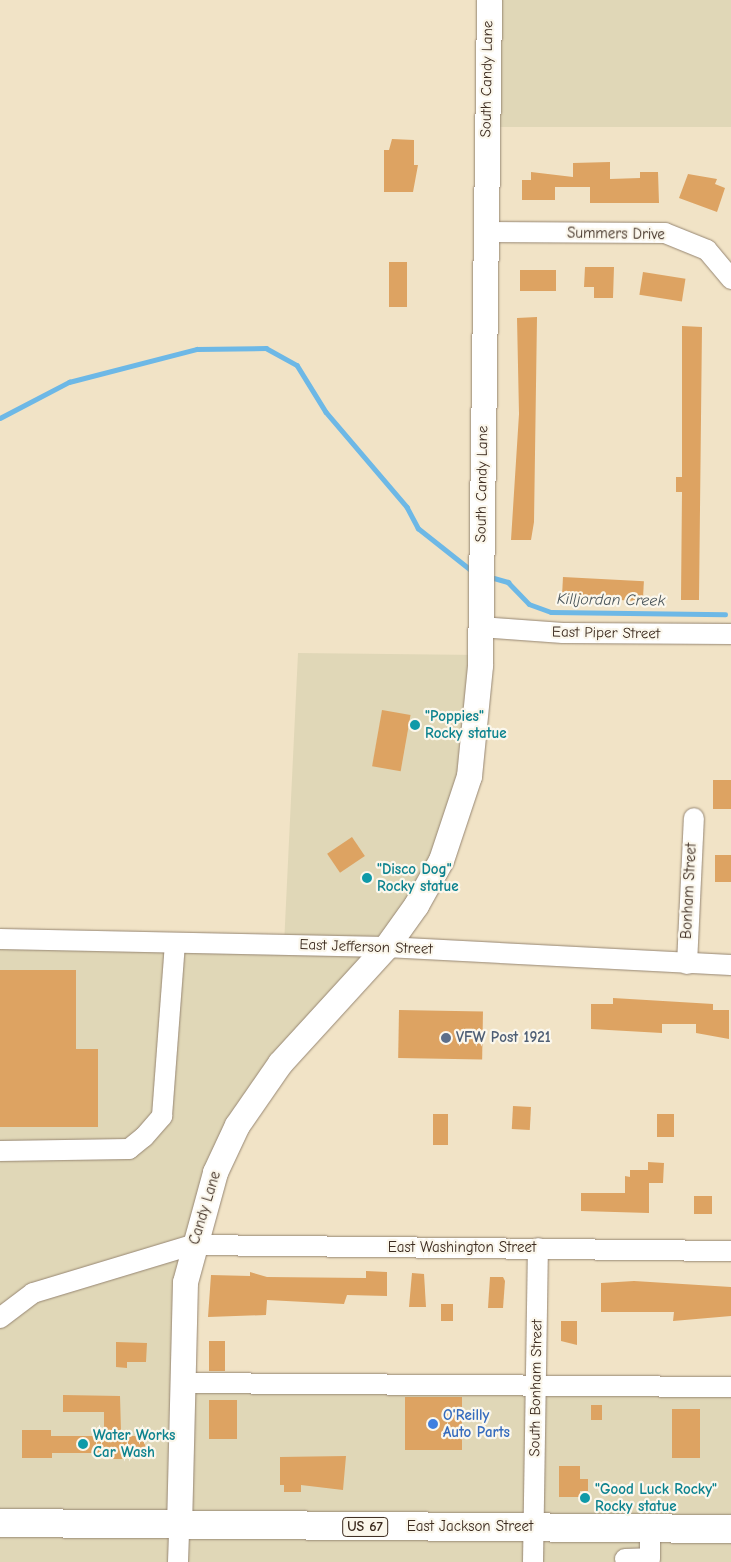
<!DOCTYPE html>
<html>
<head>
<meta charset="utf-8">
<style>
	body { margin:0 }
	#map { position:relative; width:731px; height:1562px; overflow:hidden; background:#f1e3c6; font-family:"Comic Neue",sans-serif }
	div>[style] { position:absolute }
	.built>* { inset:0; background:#e0d7b7; transform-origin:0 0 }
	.stream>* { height:4.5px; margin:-2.25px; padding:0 2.25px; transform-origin:2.25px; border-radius:2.25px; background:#6db8e6 }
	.building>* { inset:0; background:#dda362; transform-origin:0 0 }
	.roads { filter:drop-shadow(0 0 1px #968672) drop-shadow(0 0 1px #968672) }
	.minor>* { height:20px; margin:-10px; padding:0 10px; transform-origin:10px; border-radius:10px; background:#fff }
	.major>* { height:25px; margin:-12.5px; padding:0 12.5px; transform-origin:12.5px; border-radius:12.5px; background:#fff }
	.highway>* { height:28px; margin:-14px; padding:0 14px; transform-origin:14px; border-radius:14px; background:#fff }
	.dots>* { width:14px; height:14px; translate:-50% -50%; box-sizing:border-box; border:2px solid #fbf7ec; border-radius:50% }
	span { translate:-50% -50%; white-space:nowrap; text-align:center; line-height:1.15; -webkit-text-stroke:4.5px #fbf7ec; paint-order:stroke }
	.shield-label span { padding:1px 4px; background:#fbf7ec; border:1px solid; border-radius:4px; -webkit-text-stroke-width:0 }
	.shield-label { font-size:14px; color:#3b2a1e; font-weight:700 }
	.street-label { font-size:15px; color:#3b2a1e }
	.culture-label { font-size:15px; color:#0d838f; font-weight:700 }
	.left { translate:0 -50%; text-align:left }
	.service-label { font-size:15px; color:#4e5e75; font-weight:700 }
	.shop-label { font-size:15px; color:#366cbe; font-weight:700 }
	.water-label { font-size:16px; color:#4a555a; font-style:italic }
</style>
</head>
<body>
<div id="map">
	<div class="built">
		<div style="left:489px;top:0;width:242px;height:127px"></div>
		<div style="clip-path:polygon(298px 653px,480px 655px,441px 860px,280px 1063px,192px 1245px,182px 1382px,731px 1387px,731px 1562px,0 1562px,0 941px,284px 945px)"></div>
	</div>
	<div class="stream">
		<div style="left:0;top:418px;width:78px;rotate:-27.6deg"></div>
		<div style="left:69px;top:382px;width:132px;rotate:-14.5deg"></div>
		<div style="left:197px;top:349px;width:69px;rotate:-0.8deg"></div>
		<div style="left:266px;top:348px;width:35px;rotate:29deg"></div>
		<div style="left:297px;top:365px;width:55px;rotate:58.3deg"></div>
		<div style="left:326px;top:412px;width:125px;rotate:49.5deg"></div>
		<div style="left:407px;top:507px;width:24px;rotate:62deg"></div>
		<div style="left:418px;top:528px;width:68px;rotate:38.4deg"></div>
		<div style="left:494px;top:578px;width:15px;rotate:16deg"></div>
		<div style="left:508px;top:582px;width:30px;rotate:46deg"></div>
		<div style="left:529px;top:604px;width:23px;rotate:20deg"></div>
		<div style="left:551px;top:612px;width:174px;rotate:0.7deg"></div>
	</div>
	<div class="building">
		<div style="clip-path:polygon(392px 139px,414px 140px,414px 165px,418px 165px,413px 192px,384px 192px,384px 150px,389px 150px)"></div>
		<div style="clip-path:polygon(610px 162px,610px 179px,640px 178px,640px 172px,658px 172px,659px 203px,590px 203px,590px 187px,555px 187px,555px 200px,522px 200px,522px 180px,531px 180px,531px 172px,573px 177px,573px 163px)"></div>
		<div style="clip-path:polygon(688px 174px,717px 179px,715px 184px,725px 188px,717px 212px,679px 198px)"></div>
		<div style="left:389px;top:262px;width:18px;height:45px"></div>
		<div style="clip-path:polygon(585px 267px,614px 267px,613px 298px,594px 298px,594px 287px,584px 287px)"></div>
		<div style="left:520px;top:270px;width:36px;height:21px"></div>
		<div style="left:643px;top:272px;width:43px;height:23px;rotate:9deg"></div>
		<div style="clip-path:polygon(537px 317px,534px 522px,531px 540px,511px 540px,519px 414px,517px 318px)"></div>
		<div style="clip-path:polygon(682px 326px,702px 327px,699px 600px,681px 600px,682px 492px,676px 492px,676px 477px,682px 477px)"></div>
		<div style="left:563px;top:577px;width:81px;height:20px;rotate:3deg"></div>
		<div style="left:382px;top:710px;width:29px;height:57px;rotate:10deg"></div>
		<div style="left:713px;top:780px;width:18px;height:29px"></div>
		<div style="left:352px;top:837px;width:23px;height:30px;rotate:56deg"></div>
		<div style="left:715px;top:855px;width:16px;height:27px"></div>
		<div style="clip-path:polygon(0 970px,76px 970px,76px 1049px,98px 1049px,98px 1127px,0 1127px)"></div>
		<div style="clip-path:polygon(613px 998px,713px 1004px,713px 1010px,729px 1010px,729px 1039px,696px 1033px,696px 1024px,662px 1024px,662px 1033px,591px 1029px,591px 1004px,613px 1004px)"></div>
		<div style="left:399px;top:1010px;width:84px;height:48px;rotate:1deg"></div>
		<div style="left:513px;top:1106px;width:18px;height:23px;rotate:3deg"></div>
		<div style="left:433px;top:1114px;width:15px;height:31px"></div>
		<div style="left:657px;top:1114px;width:17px;height:23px"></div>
		<div style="clip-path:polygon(648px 1162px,664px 1163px,663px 1183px,649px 1183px,649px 1213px,581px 1211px,581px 1193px,625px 1193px,625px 1176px,630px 1177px,630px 1170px,648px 1170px)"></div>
		<div style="left:694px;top:1196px;width:18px;height:18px"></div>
		<div style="clip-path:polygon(366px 1271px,387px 1272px,387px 1296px,347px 1295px,344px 1304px,267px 1300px,266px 1315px,208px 1317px,211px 1275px,250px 1276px,250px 1272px,267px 1277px,366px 1278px)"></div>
		<div style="clip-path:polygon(412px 1273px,424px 1274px,426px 1307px,409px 1307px)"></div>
		<div style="clip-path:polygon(490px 1277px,503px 1277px,505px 1281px,503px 1308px,488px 1308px)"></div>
		<div style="clip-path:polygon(634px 1281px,731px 1287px,731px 1316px,673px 1321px,674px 1312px,601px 1312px,601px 1283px)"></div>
		<div style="left:441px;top:1304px;width:12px;height:17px"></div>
		<div style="clip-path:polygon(561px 1321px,577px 1321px,577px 1345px,561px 1341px)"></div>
		<div style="left:209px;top:1341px;width:16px;height:30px"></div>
		<div style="clip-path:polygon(116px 1342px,147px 1343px,146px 1362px,127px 1362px,127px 1368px,116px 1367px)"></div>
		<div style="clip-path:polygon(63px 1395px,120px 1396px,121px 1431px,123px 1436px,145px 1436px,145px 1453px,123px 1453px,123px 1459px,104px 1459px,104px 1453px,52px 1453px,52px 1458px,22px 1458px,22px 1430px,51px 1430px,51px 1436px,104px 1436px,104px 1412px,63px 1412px)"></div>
		<div style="left:405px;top:1397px;width:57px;height:53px"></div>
		<div style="left:209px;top:1400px;width:28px;height:39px"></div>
		<div style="left:591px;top:1405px;width:11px;height:15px"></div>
		<div style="left:672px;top:1409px;width:28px;height:49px"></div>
		<div style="clip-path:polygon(346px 1456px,343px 1490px,301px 1485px,301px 1492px,284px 1492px,284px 1485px,280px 1485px,280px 1457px)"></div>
		<div style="clip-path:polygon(559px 1466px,580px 1466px,580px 1479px,588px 1479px,588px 1491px,580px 1491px,580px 1497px,559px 1497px)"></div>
	</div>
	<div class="roads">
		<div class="minor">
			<div style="left:484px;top:232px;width:181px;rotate:0.3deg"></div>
			<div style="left:665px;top:233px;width:45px;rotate:22deg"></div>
			<div style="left:707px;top:250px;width:38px;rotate:50deg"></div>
			<div style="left:480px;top:627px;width:83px;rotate:4.1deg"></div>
			<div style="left:563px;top:633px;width:168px;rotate:0.3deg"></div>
			<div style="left:0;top:939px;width:386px;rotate:1.2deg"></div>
			<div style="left:386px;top:947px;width:345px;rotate:3deg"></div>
			<div style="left:687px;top:964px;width:146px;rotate:-87.3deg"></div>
			<div style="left:0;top:1151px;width:129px;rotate:-0.9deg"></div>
			<div style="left:129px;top:1149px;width:19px;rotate:-39deg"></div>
			<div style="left:144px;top:1137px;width:28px;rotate:-49deg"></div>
			<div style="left:162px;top:1116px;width:173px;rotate:-85.7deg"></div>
			<div style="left:0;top:1318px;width:41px;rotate:-37.1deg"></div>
			<div style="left:33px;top:1293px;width:166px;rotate:-16.8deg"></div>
			<div style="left:192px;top:1245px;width:539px;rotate:0.64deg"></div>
			<div style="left:182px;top:1383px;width:549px;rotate:0.42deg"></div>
			<div style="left:625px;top:1559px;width:25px;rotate:-2deg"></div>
			<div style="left:650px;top:1558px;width:30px;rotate:-90deg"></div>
			<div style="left:178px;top:1562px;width:35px;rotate:-88deg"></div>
			<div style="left:533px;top:1562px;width:314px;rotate:-89.1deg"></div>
		</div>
		<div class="major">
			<div style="left:179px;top:1527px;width:245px;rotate:-88.6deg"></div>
			<div style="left:185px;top:1282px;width:114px;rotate:-74.7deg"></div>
			<div style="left:215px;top:1172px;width:52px;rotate:-64.9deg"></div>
			<div style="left:237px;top:1125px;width:75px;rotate:-55.3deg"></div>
			<div style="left:280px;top:1063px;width:157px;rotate:-47.6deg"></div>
			<div style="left:386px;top:947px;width:52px;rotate:-54.5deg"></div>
			<div style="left:416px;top:905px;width:51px;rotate:-60.9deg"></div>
			<div style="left:441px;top:860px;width:89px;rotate:-71.6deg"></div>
			<div style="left:469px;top:776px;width:112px;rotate:-84.3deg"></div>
			<div style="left:480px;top:665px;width:665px;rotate:-89.22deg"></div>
		</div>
		<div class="highway">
			<div style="left:0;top:1523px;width:731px;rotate:0.47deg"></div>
		</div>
	</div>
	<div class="dots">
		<div style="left:415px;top:725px;background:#0f9aa8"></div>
		<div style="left:367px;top:878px;background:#0f9aa8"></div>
		<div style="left:446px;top:1038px;background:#5c6f8a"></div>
		<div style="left:433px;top:1424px;background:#3f7fe0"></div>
		<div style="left:83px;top:1444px;background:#0f9aa8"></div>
		<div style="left:585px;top:1498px;background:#0f9aa8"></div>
	</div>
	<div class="shield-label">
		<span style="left:365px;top:1527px">US 67</span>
	</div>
	<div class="street-label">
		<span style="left:487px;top:79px;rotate:-89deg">South Candy Lane</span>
		<span style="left:616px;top:234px;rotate:1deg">Summers Drive</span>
		<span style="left:482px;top:484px;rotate:-89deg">South Candy Lane</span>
		<span style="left:606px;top:633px;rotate:1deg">East Piper Street</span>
		<span style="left:689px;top:891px;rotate:-87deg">Bonham Street</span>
		<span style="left:366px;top:947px;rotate:2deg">East Jefferson Street</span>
		<span style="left:205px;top:1208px;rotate:-73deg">Candy Lane</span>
		<span style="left:462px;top:1248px">East Washington Street</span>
		<span style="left:536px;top:1388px;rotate:-89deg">South Bonham Street</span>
		<span style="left:470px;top:1527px">East Jackson Street</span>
	</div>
	<div class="culture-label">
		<span class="left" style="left:425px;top:725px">"Poppies"<br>Rocky statue</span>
		<span class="left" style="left:377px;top:878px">"Disco Dog"<br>Rocky statue</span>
		<span class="left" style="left:93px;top:1444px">Water Works<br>Car Wash</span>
		<span class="left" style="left:595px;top:1498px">"Good Luck Rocky"<br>Rocky statue</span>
	</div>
	<div class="service-label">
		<span class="left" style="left:456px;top:1038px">VFW Post 1921</span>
	</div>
	<div class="shop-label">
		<span class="left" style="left:443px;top:1424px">O'Reilly<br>Auto Parts</span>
	</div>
	<div class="water-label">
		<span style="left:611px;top:600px;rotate:1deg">Killjordan Creek</span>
	</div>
</div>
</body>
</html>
